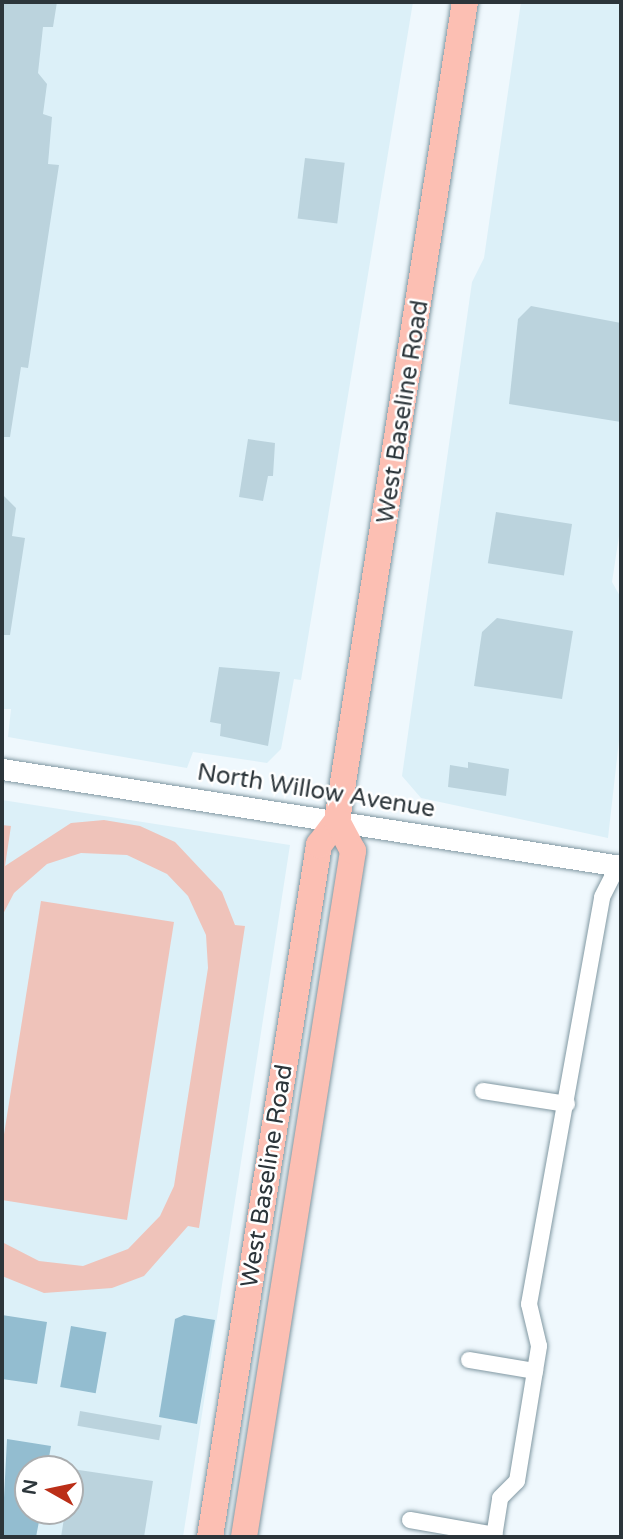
<!DOCTYPE html>
<html>
<head>
<meta charset="utf-8">
<style>
	body { margin:0 }
	#map { position:relative; width:623px; height:1539px; overflow:hidden; background:#eff8fd; font-family:"Varela Round",sans-serif }
	div>[style] { position:absolute }
	.built>* { inset:0; background:#dcf0f8 }
	.green>* { inset:0; background:#efc3ba }
	.water>* { inset:0; background:#93bdd0; transform-origin:0 0 }
	.building>* { inset:0; background:#bbd3dd; transform-origin:0 0 }
	.roads { filter:drop-shadow(0 0 2px #8198a2) drop-shadow(0 0 2px #8198a2) }
	.minor>* { height:16px; margin:-8px; padding:0 8px; transform-origin:8px; border-radius:8px; background:#fff }
	.tertiary>* { height:21px; margin:-10.5px; padding:0 10.5px; transform-origin:10.5px; border-radius:10.5px; background:#fff }
	.primary>* { height:26px; margin:-13px; padding:0 13px; transform-origin:13px; border-radius:13px; background:#fcbfb3 }
	span { translate:-50% -50%; white-space:nowrap; text-align:center; line-height:1.15; -webkit-text-stroke:5px #fff; paint-order:stroke }
	.street-label { font-size:24px; color:#2c353a }
	.frame { position:absolute; inset:0; border:4px solid #2c353a; pointer-events:none }
	.north { position:absolute; left:14px; top:1455px; width:70px; height:70px; box-sizing:border-box; background:#fff; border:2px solid #abaeb0; border-radius:50%; rotate:279deg; font-size:19px; font-weight:700; line-height:28px; text-align:center; color:#2c353a }
	.north::after { content:''; display:block; margin:auto; width:24px; height:32px; background:#bb2f18; clip-path:polygon(50% 0,100% 100%,50% 72%,0 100%) }
</style>
</head>
<body>
<div id="map">
	<div class="built">
		<div style="clip-path:polygon(2px 2px,413px 2px,301px 680px,294px 679px,281px 749px,267px 763px,193px 752px,187px 768px,8px 737px,11px 709px,2px 709px)"></div>
		<div style="clip-path:polygon(521px 2px,621px 2px,621px 523px,612px 582px,621px 598px,621px 723px,608px 838px,421px 798px,402px 776px,472px 282px,484px 258px)"></div>
		<div style="clip-path:polygon(evenodd,2px 800px,290px 845px,183px 1537px,2px 1537px,2px 800px,28px 1469px,70px 1469px,70px 1511px,28px 1511px,28px 1469px)"></div>
	</div>
	<div class="green">
		<div style="clip-path:polygon(104px 820px,140px 826px,175px 842px,222px 892px,235px 925px,245px 926px,199px 1228px,188px 1226px,144px 1276px,112px 1288px,44px 1293px,2px 1276px,2px 1242px,39px 1261px,83px 1266px,128px 1249px,160px 1216px,174px 1186px,208px 968px,206px 935px,188px 896px,167px 874px,127px 855px,81px 853px,47px 864px,14px 893px,2px 916px,2px 825px,11px 826px,5px 866px,71px 823px)"></div>
		<div style="clip-path:polygon(41px 901px,174px 922px,127px 1220px,2px 1200px,2px 1147px)"></div>
	</div>
	<div class="water">
		<div style="clip-path:polygon(2px 1315px,47px 1322px,37px 1384px,2px 1379px)"></div>
		<div style="clip-path:polygon(184px 1315px,215px 1320px,197px 1424px,159px 1417px,175px 1319px)"></div>
		<div style="left:71px;top:1326px;width:36px;height:62px;rotate:10deg"></div>
		<div style="clip-path:polygon(7px 1439px,51px 1446px,47px 1469px,28px 1469px,28px 1511px,41px 1511px,36px 1537px,2px 1537px)"></div>
	</div>
	<div class="building">
		<div style="clip-path:polygon(2px 2px,57px 2px,53px 27px,43px 27px,38px 73px,47px 84px,43px 114px,52px 117px,48px 164px,59px 165px,28px 368px,21px 367px,10px 437px,2px 437px)"></div>
		<div style="left:305px;top:158px;width:40px;height:61px;rotate:7deg"></div>
		<div style="clip-path:polygon(531px 306px,621px 323px,621px 422px,509px 404px,518px 319px)"></div>
		<div style="clip-path:polygon(248px 439px,275px 443px,273px 476px,268px 476px,263px 501px,239px 497px)"></div>
		<div style="clip-path:polygon(2px 494px,16px 508px,12px 536px,25px 538px,10px 635px,2px 635px)"></div>
		<div style="left:496px;top:512px;width:77px;height:52px;rotate:9deg"></div>
		<div style="clip-path:polygon(497px 618px,573px 631px,562px 699px,474px 686px,482px 632px)"></div>
		<div style="clip-path:polygon(219px 667px,280px 672px,268px 746px,220px 736px,221px 724px,210px 722px)"></div>
		<div style="clip-path:polygon(468px 762px,509px 769px,506px 796px,448px 787px,450px 765px,468px 768px)"></div>
		<div style="left:80px;top:1411px;width:83px;height:15px;rotate:10deg"></div>
		<div style="clip-path:polygon(72px 1469px,153px 1481px,144px 1537px,61px 1537px)"></div>
	</div>
	<div class="roads">
		<div class="minor">
			<div style="left:483px;top:1091px;width:85px;rotate:8.8deg"></div>
			<div style="left:469px;top:1360px;width:67px;rotate:9.5deg"></div>
			<div style="left:410px;top:1520px;width:86px;rotate:10deg"></div>
			<div style="left:494px;top:1537px;width:39px;rotate:-81deg"></div>
			<div style="left:500px;top:1498px;width:24px;rotate:-45deg"></div>
			<div style="left:517px;top:1481px;width:137px;rotate:-80.7deg"></div>
			<div style="left:539px;top:1346px;width:43px;rotate:-103.4deg"></div>
			<div style="left:529px;top:1304px;width:413px;rotate:-79.8deg"></div>
			<div style="left:602px;top:897px;width:36px;rotate:-63deg"></div>
		</div>
		<div class="tertiary">
			<div style="left:2px;top:769px;width:627px;rotate:8.91deg"></div>
		</div>
		<div class="primary">
			<div style="left:210px;top:1537px;width:701px;rotate:-81.05deg"></div>
			<div style="left:319px;top:845px;width:30px;rotate:-53deg"></div>
			<div style="left:337px;top:821px;width:829px;rotate:-81.12deg"></div>
			<div style="left:244px;top:1537px;width:695px;rotate:-80.97deg"></div>
			<div style="left:353px;top:851px;width:34px;rotate:-118deg"></div>
		</div>
	</div>
	<div class="street-label">
		<span style="left:403px;top:412px;rotate:-81deg">West Baseline Road</span>
		<span style="left:316px;top:791px;rotate:9deg">North Willow Avenue</span>
		<span style="left:267px;top:1176px;rotate:-81deg">West Baseline Road</span>
	</div>
	<div class="frame"></div>
	<div class="north">N</div>
</div>
</body>
</html>
